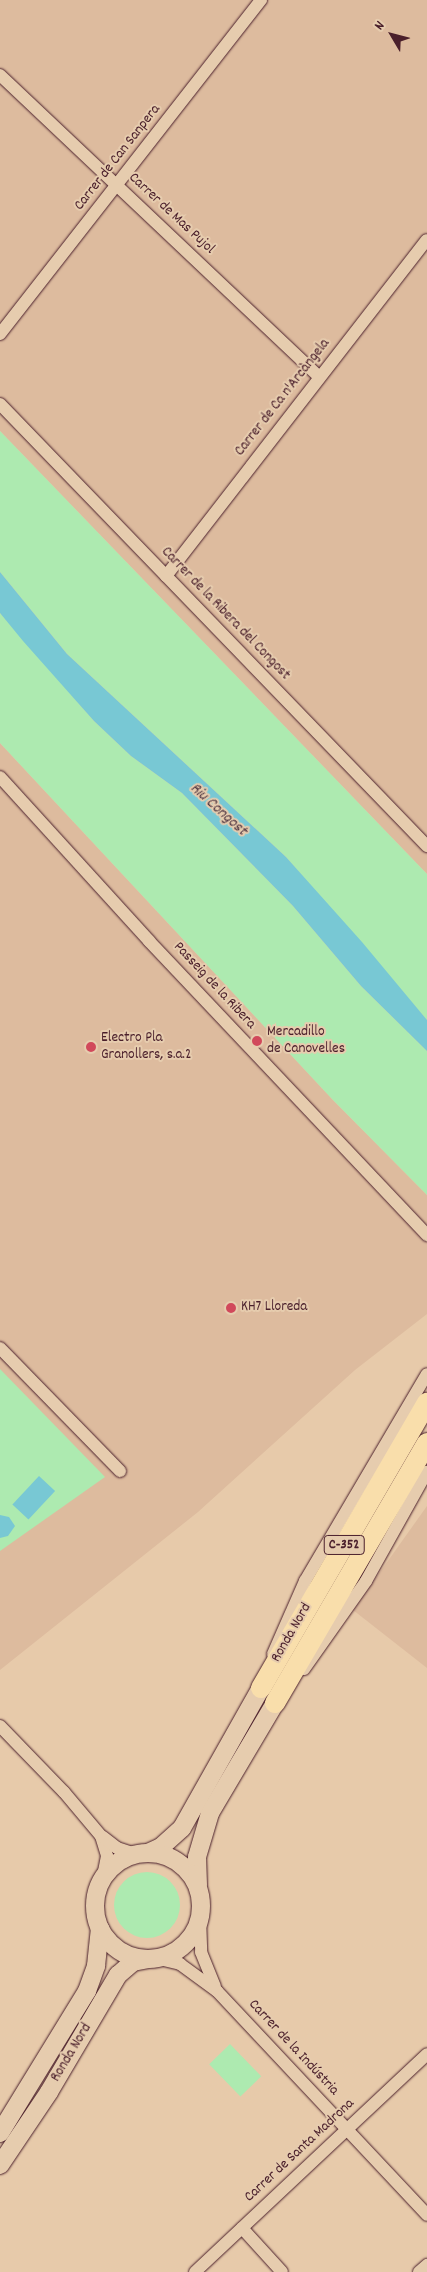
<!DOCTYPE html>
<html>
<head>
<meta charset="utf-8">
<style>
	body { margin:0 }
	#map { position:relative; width:427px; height:2272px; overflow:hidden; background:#e7caaa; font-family:Dekko,sans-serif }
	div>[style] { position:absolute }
	.built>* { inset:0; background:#ddbb9e }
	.green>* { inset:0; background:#adeab0; transform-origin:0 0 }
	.round { border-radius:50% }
	.water>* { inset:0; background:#78c8d4; transform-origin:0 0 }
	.roads { filter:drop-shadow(0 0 1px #4a1f2b) drop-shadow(0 0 1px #4a1f2b) }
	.minor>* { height:12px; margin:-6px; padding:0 6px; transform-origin:6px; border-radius:6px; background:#e6ccae }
	.secondary>* { height:18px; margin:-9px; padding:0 9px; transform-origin:9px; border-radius:9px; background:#e6ccae }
	.secondary>.ring { margin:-9px; padding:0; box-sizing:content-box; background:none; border:18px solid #e6ccae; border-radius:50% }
	.trunk>* { height:20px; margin:-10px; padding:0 10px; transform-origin:10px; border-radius:10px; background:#f9deab }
	.dots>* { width:14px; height:14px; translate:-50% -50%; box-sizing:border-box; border:2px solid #e6ccae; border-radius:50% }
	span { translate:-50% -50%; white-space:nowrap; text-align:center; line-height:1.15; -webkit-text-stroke:4px #e6ccae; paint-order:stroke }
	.shield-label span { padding:1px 4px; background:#e6ccae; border:1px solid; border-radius:4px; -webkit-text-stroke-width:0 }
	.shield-label { font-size:14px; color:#4a1f2b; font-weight:700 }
	.street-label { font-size:15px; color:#4a1f2b }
	.poi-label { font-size:15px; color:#4a1f2b }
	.left { translate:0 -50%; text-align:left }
	.water-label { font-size:16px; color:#513844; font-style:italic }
	.north { position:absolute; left:367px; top:10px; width:50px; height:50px; -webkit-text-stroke:4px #e6ccae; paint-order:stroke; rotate:307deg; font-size:14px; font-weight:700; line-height:20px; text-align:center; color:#4a1f2b }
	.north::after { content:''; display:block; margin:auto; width:18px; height:22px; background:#4a1f2b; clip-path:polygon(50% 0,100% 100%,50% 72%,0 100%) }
</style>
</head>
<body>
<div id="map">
	<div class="built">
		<div style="clip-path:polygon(0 0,427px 0,427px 874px,0 431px)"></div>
		<div style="clip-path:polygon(0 743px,332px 1099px,427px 1195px,427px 1314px,355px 1370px,198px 1512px,0 1670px)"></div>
		<div style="clip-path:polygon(427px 1506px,427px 1668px,353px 1610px)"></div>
	</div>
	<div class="green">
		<div style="clip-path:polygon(0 431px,427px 874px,427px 1020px,286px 857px,67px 654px,0 572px)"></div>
		<div style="clip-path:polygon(0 613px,94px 721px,131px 756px,182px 793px,293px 906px,361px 986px,427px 1051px,427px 1195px,332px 1099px,0 743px)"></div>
		<div style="clip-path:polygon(0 1369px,105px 1477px,0 1551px)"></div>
		<div class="round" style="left:114px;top:1872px;width:66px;height:66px"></div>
		<div style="left:230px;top:2044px;width:45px;height:29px;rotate:46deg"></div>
	</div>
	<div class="water">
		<div style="clip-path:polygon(0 572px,67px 654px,286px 857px,362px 942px,427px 1020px,427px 1051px,361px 986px,293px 906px,182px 793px,131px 756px,94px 721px,23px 641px,0 613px)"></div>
		<div style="left:39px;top:1476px;width:22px;height:39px;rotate:43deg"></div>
		<div style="clip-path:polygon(0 1515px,9px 1517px,15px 1526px,8px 1536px,0 1538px)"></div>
	</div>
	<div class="roads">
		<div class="minor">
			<div style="left:0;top:75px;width:439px;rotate:43.4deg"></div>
			<div style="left:0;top:334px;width:424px;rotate:-52deg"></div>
			<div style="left:0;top:404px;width:615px;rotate:45.99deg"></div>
			<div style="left:166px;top:576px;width:425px;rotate:-52.2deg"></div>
			<div style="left:0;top:777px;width:222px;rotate:47.7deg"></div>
			<div style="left:149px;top:941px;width:405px;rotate:46.6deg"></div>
			<div style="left:0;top:1348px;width:172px;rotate:45.7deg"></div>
			<div style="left:273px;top:1654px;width:80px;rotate:-66.3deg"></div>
			<div style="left:305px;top:1581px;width:240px;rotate:-59.5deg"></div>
			<div style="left:304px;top:1669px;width:108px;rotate:-54.8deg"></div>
			<div style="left:366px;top:1581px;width:125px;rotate:-60.8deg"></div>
			<div style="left:0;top:1726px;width:92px;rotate:45.9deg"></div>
			<div style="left:64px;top:1792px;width:57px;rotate:49.9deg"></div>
			<div style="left:101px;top:1836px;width:21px;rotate:73deg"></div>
			<div style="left:107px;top:1856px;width:25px;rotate:101deg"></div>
			<div style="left:103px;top:1837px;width:18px;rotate:38deg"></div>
			<div style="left:117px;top:1848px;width:20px;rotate:18deg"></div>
			<div style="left:200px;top:1917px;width:35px;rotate:88deg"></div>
			<div style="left:201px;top:1952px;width:37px;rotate:68deg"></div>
			<div style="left:155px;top:1958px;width:26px;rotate:13deg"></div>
			<div style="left:180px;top:1964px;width:46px;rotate:36.1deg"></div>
			<div style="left:217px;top:1991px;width:307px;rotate:46.8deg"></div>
			<div style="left:242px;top:2228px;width:59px;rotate:47.7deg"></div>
			<div style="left:195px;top:2272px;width:318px;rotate:-43.2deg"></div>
			<div style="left:419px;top:2272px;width:11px;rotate:-41deg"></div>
		</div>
		<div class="secondary">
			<div style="left:148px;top:1853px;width:14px;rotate:-25deg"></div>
			<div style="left:161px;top:1847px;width:28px;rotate:-42deg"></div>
			<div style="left:182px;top:1828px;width:161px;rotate:-60.6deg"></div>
			<div class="ring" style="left:95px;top:1853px;width:88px;height:88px"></div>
			<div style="left:198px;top:1885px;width:28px;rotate:-92deg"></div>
			<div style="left:197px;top:1857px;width:46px;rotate:-73.5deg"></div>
			<div style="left:210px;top:1813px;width:128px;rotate:-59.4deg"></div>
			<div style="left:0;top:2133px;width:167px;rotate:-58.5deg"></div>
			<div style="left:87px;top:1991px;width:27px;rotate:-70deg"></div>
			<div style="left:96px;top:1966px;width:38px;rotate:-84deg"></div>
			<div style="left:0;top:2165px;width:88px;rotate:-56.1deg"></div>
			<div style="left:49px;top:2092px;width:136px;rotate:-59.5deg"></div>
			<div style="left:118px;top:1975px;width:20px;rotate:-41deg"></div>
			<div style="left:133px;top:1962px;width:16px;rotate:-11deg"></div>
		</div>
		<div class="trunk">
			<div style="left:261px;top:1688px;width:330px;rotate:-59.8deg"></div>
			<div style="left:275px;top:1703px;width:301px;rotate:-59.7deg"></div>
		</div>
	</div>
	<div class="dots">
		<div style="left:257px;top:1041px;background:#d1495b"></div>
		<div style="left:91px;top:1047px;background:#d1495b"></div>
		<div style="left:231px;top:1308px;background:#d1495b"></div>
	</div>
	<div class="shield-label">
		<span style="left:344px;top:1545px">C-352</span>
	</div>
	<div class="street-label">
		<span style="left:118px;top:158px;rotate:-52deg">Carrer de Can Sanpera</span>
		<span style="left:171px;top:214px;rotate:43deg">Carrer de Mas Pujol</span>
		<span style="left:283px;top:398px;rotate:-52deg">Carrer de Ca n'Arcàngela</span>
		<span style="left:225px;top:614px;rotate:46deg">Carrer de la Ribera del Congost</span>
		<span style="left:214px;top:986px;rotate:47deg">Passeig de la Ribera</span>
		<span style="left:292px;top:1633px;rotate:-60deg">Ronda Nord</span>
		<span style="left:293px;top:2048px;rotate:47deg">Carrer de la Indústria</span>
		<span style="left:72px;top:2053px;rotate:-59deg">Ronda Nord</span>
		<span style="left:300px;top:2151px;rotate:-43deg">Carrer de Santa Madrona</span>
	</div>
	<div class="poi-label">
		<span class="left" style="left:267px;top:1041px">Mercadillo<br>de Canovelles</span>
		<span class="left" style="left:101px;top:1047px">Electro Pla<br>Granollers, s.a.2</span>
		<span class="left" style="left:241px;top:1308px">KH7 Lloreda</span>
	</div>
	<div class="water-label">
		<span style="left:218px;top:810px;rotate:42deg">Riu Congost</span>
	</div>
	<div class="north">N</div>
</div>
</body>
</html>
